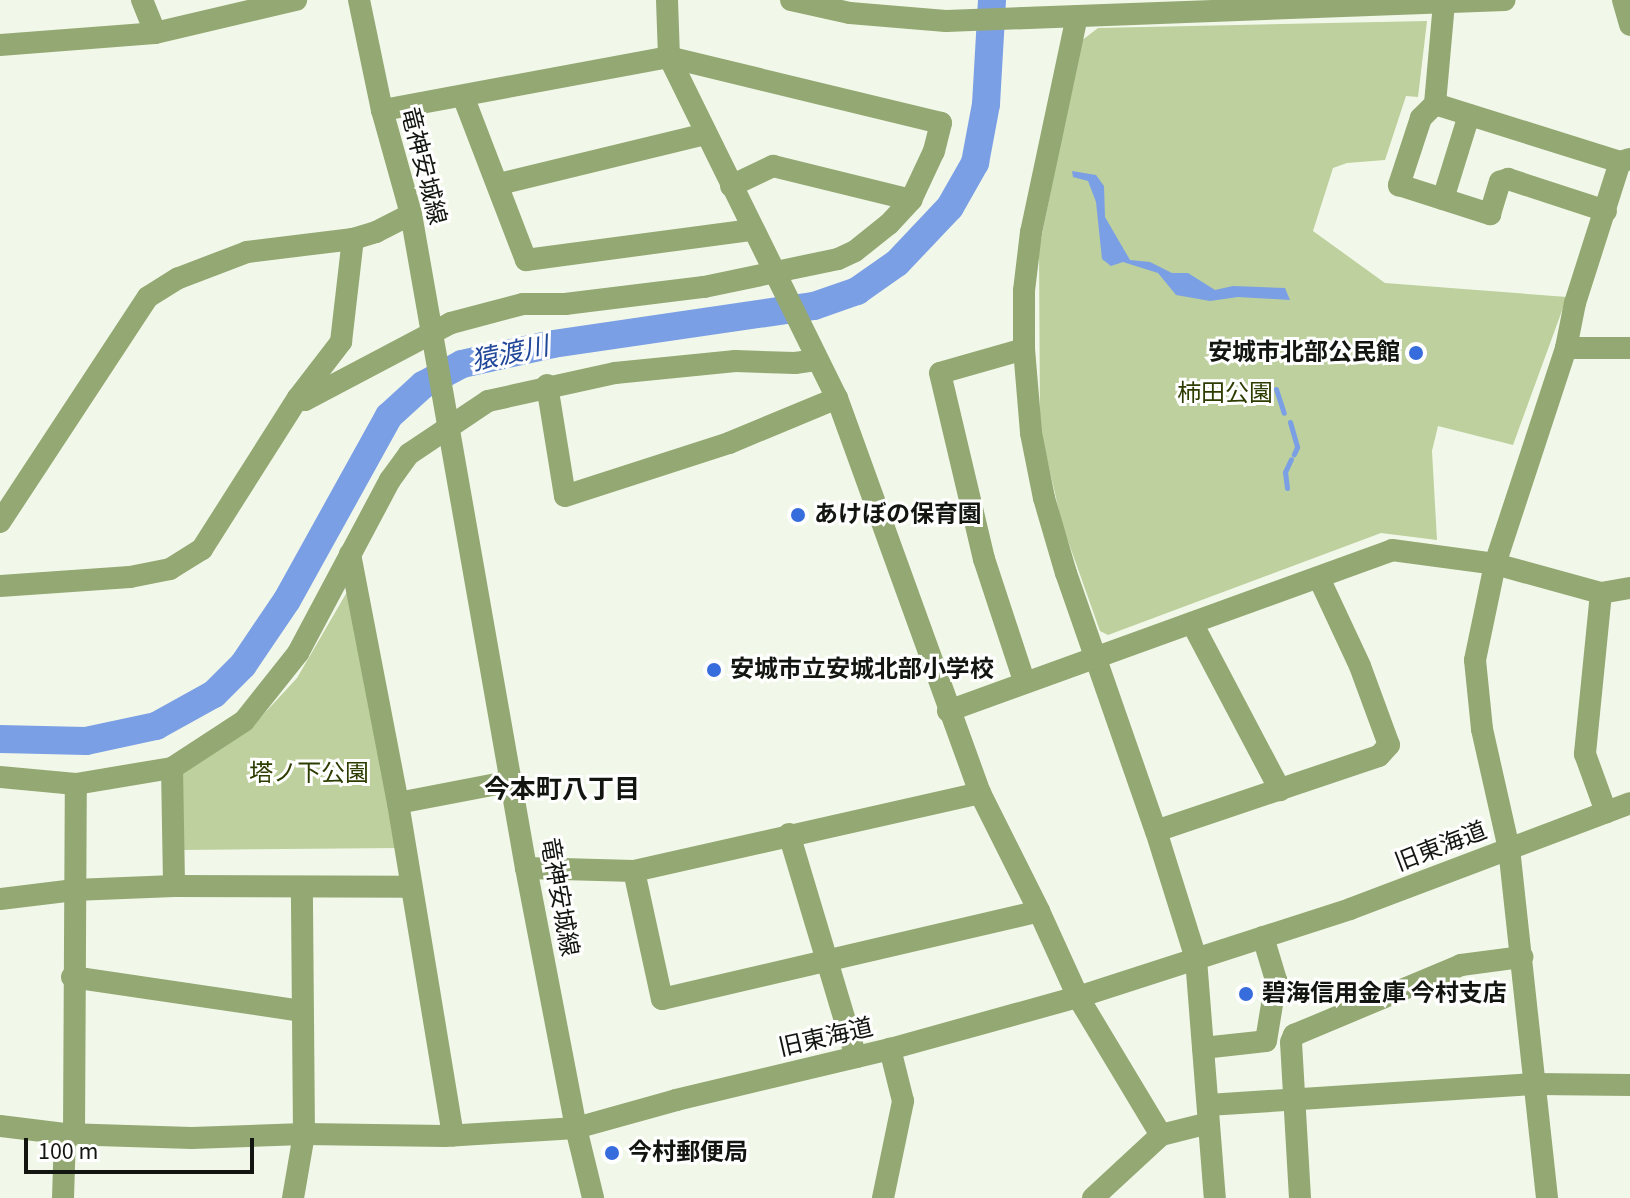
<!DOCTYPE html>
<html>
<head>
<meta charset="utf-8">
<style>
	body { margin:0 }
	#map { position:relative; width:1630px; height:1198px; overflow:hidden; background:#f2f8e9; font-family:"Source Sans 3","Noto Sans JP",sans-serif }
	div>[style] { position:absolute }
	.green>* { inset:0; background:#bdd09d }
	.water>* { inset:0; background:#7b9fe5 }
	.stream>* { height:5px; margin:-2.5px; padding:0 2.5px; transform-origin:2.5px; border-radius:2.5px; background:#7b9fe5 }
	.river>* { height:28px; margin:-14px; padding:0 14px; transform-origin:14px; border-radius:14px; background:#7b9fe5 }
	.minor>* { height:22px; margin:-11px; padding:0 11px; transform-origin:11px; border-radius:11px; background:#94a873 }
	.dots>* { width:22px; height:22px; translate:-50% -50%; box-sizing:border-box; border:4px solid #fff; border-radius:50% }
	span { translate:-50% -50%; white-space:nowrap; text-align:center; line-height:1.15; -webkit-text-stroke:6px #fff; paint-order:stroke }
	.street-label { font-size:24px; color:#131510 }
	.poi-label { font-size:24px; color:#131510; font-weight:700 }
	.right { translate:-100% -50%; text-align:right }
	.left { translate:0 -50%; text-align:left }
	.park-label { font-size:24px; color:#2d3d00 }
	.water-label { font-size:26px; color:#204798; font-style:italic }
	.neighbourhood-label { font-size:26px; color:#131510; font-weight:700 }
	.scale { position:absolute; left:24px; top:1138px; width:230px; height:36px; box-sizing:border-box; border:4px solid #131510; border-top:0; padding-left:10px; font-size:24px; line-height:28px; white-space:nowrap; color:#131510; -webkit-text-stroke:6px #fff; paint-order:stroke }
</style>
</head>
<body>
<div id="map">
	<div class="green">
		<div style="clip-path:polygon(1427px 21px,1418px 97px,1406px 96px,1385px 160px,1347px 163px,1333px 168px,1313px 231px,1385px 283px,1567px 297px,1513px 445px,1438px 426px,1432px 451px,1437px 540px,1381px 533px,1108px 635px,1100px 631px,1062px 524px,1040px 428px,1039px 249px,1081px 41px,1098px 28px)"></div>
		<div style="clip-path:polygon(347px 592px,399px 848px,179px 850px,181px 771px,261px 717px,297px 678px)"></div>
	</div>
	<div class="water">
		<div style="clip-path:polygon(1072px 171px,1096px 175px,1104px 186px,1105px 217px,1130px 260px,1150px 262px,1172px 273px,1188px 273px,1215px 290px,1233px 286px,1285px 288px,1290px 300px,1238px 297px,1210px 301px,1176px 295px,1158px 273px,1123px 262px,1111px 266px,1102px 259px,1096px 202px,1088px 181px,1073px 177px)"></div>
	</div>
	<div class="stream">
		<div style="left:1276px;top:389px;width:25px;rotate:72deg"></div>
		<div style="left:1290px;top:422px;width:26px;rotate:74deg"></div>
		<div style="left:1297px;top:447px;width:8px;rotate:113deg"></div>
		<div style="left:1287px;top:488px;width:16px;rotate:-97deg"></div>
		<div style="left:1285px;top:472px;width:14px;rotate:-65deg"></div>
	</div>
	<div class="river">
		<div style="left:0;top:739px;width:86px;rotate:1.3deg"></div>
		<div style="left:86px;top:741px;width:72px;rotate:-12.1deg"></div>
		<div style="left:156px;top:726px;width:66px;rotate:-28.9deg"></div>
		<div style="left:214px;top:694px;width:41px;rotate:-45deg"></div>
		<div style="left:243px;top:665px;width:78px;rotate:-55.9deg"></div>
		<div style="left:287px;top:600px;width:210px;rotate:-61deg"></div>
		<div style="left:389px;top:416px;width:46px;rotate:-42.4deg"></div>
		<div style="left:423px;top:385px;width:44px;rotate:-28.3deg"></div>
		<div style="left:462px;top:364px;width:93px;rotate:-12.4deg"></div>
		<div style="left:553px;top:344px;width:264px;rotate:-8.3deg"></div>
		<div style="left:814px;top:306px;width:46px;rotate:-19.2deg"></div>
		<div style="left:857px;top:291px;width:49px;rotate:-35deg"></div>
		<div style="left:897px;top:263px;width:77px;rotate:-46.6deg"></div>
		<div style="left:950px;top:207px;width:51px;rotate:-60.4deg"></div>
		<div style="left:975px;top:163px;width:60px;rotate:-79.4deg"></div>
		<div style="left:986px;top:104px;width:104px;rotate:-86.7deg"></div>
	</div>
	<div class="minor">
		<div style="left:142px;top:0;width:35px;rotate:68deg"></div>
		<div style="left:359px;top:0;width:112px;rotate:78.2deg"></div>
		<div style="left:382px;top:110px;width:108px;rotate:74.4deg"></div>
		<div style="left:411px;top:214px;width:664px;rotate:80.03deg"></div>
		<div style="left:526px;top:868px;width:265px;rotate:79.1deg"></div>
		<div style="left:576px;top:1128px;width:72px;rotate:76.3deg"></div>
		<div style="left:667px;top:0;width:57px;rotate:88deg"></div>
		<div style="left:669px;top:57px;width:380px;rotate:63.8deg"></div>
		<div style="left:837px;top:398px;width:420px;rotate:70.1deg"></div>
		<div style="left:980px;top:793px;width:132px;rotate:63.4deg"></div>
		<div style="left:1039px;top:911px;width:94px;rotate:65.6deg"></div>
		<div style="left:1078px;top:997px;width:161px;rotate:59deg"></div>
		<div style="left:791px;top:0;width:60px;rotate:12.4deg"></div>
		<div style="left:850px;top:13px;width:96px;rotate:4.8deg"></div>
		<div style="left:946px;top:21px;width:559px;rotate:-2.15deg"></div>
		<div style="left:1623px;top:0;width:26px;rotate:74deg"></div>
		<div style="left:1444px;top:3px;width:101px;rotate:95.1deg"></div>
		<div style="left:1435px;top:104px;width:194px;rotate:17.4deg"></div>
		<div style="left:1620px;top:162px;width:10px;rotate:-17deg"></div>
		<div style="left:1077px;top:16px;width:221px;rotate:102deg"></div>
		<div style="left:1031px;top:232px;width:59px;rotate:96.8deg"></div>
		<div style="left:1024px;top:291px;width:58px;rotate:90deg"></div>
		<div style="left:1024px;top:349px;width:84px;rotate:85.2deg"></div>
		<div style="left:1031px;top:433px;width:66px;rotate:78.7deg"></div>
		<div style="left:1044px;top:498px;width:78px;rotate:73.7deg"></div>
		<div style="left:1066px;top:573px;width:273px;rotate:70.8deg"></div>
		<div style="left:1156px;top:831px;width:134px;rotate:72.6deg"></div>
		<div style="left:1196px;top:959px;width:240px;rotate:85.5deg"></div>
		<div style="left:0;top:45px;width:155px;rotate:-4.4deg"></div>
		<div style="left:155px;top:33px;width:145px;rotate:-13.2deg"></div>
		<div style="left:463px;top:96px;width:176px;rotate:69deg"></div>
		<div style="left:526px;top:260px;width:228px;rotate:-7.6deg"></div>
		<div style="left:1435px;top:104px;width:20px;rotate:135deg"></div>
		<div style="left:1421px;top:118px;width:71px;rotate:108.2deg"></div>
		<div style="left:1399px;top:185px;width:96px;rotate:17.7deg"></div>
		<div style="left:1490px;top:214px;width:34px;rotate:-73deg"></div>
		<div style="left:1500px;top:182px;width:9px;rotate:-21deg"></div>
		<div style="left:1508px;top:179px;width:103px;rotate:18.1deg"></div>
		<div style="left:499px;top:184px;width:213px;rotate:-13.6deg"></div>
		<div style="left:731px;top:186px;width:47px;rotate:-25.5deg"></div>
		<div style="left:773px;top:166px;width:142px;rotate:13.8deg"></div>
		<div style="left:1443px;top:199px;width:88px;rotate:-72.8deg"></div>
		<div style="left:1566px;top:348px;width:64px"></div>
		<div style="left:1024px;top:349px;width:87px;rotate:164.1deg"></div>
		<div style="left:940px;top:373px;width:191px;rotate:76.7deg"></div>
		<div style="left:984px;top:559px;width:128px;rotate:71.8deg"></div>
		<div style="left:547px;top:385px;width:112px;rotate:80.8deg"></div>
		<div style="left:565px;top:496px;width:172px;rotate:-17.9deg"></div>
		<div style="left:729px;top:443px;width:117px;rotate:-22.6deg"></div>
		<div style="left:298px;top:398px;width:7px;rotate:16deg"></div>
		<div style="left:305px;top:400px;width:165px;rotate:-27.8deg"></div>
		<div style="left:451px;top:323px;width:74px;rotate:-14.8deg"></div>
		<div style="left:523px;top:304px;width:42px"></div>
		<div style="left:565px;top:304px;width:140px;rotate:-7deg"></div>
		<div style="left:704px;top:287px;width:137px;rotate:-11.8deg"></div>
		<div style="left:838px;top:259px;width:19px;rotate:-25deg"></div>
		<div style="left:855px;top:251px;width:43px;rotate:-38.5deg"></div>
		<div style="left:889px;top:224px;width:33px;rotate:-47deg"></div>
		<div style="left:911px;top:200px;width:54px;rotate:-64.9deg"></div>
		<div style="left:934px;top:151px;width:29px;rotate:-76deg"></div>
		<div style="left:941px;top:123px;width:280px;rotate:-166.4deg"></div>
		<div style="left:669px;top:57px;width:292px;rotate:169.5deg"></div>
		<div style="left:0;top:522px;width:269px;rotate:-56.7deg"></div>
		<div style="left:148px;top:297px;width:36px;rotate:-32deg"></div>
		<div style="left:179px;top:278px;width:73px;rotate:-20.9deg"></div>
		<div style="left:247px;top:252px;width:107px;rotate:-7deg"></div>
		<div style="left:353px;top:239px;width:24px;rotate:-17deg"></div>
		<div style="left:376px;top:232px;width:39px;rotate:-27deg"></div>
		<div style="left:350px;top:554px;width:254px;rotate:79.1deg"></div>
		<div style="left:398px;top:803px;width:337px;rotate:80.6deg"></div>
		<div style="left:0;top:586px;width:130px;rotate:-4deg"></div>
		<div style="left:130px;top:577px;width:41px;rotate:-11.3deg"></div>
		<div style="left:170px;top:569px;width:38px;rotate:-32deg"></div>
		<div style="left:202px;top:549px;width:179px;rotate:-57.6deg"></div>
		<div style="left:298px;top:398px;width:71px;rotate:-52.5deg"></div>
		<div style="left:341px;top:342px;width:104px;rotate:-83.4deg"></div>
		<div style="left:1601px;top:593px;width:162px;rotate:95.7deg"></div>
		<div style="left:1585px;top:754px;width:62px;rotate:70.1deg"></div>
		<div style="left:1192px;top:623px;width:189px;rotate:62.2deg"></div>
		<div style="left:948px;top:711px;width:472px;rotate:-19.9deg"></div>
		<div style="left:1392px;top:550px;width:104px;rotate:7.7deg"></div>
		<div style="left:1495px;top:564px;width:110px;rotate:15.3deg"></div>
		<div style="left:1601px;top:593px;width:29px;rotate:-10deg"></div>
		<div style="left:172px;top:768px;width:118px;rotate:89deg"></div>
		<div style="left:0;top:777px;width:76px;rotate:5.3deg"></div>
		<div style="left:76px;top:784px;width:97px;rotate:-9.5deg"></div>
		<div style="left:172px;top:768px;width:86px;rotate:-33.1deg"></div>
		<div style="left:244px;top:721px;width:87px;rotate:-51.5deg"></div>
		<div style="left:298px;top:653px;width:196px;rotate:-62deg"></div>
		<div style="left:390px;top:480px;width:32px;rotate:-54deg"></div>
		<div style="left:409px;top:454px;width:95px;rotate:-33.9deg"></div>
		<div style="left:488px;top:401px;width:130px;rotate:-12.4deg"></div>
		<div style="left:615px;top:373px;width:121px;rotate:-5.7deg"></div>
		<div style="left:735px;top:361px;width:60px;rotate:1.9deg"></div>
		<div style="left:795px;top:363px;width:21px;rotate:-8deg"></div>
		<div style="left:398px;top:803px;width:116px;rotate:-10.9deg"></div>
		<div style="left:1156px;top:831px;width:235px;rotate:-18.6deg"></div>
		<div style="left:1379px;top:756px;width:15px;rotate:-48deg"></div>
		<div style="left:1389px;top:745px;width:84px;rotate:-110.2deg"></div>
		<div style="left:1360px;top:666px;width:97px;rotate:-115deg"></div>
		<div style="left:789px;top:834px;width:233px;rotate:73.3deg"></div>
		<div style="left:526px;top:868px;width:108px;rotate:1.6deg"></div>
		<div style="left:634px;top:871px;width:355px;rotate:-12.7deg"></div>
		<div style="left:634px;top:871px;width:131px;rotate:77.7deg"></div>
		<div style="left:662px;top:999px;width:387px;rotate:-13.1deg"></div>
		<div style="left:0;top:899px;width:75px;rotate:-6.9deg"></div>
		<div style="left:74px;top:890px;width:100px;rotate:-2.3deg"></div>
		<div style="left:174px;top:886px;width:236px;rotate:0.2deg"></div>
		<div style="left:72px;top:977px;width:233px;rotate:8.4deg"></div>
		<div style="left:1203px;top:1048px;width:63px;rotate:-6.3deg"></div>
		<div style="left:1266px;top:1041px;width:62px;rotate:-80.7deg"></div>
		<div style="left:1276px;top:980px;width:45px;rotate:-106.8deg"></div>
		<div style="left:1208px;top:1105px;width:329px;rotate:-3.7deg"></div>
		<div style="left:1536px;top:1084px;width:94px;rotate:0.6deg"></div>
		<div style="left:0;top:1126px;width:65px;rotate:7deg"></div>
		<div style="left:65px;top:1134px;width:127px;rotate:1.8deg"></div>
		<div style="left:192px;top:1138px;width:112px;rotate:-2deg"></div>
		<div style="left:304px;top:1134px;width:141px;rotate:0.8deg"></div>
		<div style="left:445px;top:1136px;width:131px;rotate:-3.5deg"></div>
		<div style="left:576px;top:1128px;width:104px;rotate:-15.6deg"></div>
		<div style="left:676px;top:1100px;width:220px;rotate:-13.4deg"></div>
		<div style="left:890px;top:1049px;width:195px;rotate:-15.5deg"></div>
		<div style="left:1078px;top:997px;width:286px;rotate:-17.9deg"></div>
		<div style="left:1350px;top:909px;width:299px;rotate:-20.7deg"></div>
		<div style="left:74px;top:1134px;width:350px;rotate:-89.7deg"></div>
		<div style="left:63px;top:1198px;width:64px;rotate:-88.2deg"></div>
		<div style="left:293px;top:1198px;width:65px;rotate:-80.2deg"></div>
		<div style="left:304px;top:1134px;width:247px;rotate:-90.5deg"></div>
		<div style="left:883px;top:1198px;width:99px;rotate:-78.3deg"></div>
		<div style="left:903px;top:1101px;width:54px;rotate:-104deg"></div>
		<div style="left:1093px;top:1198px;width:93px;rotate:-42.8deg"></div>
		<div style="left:1161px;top:1135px;width:49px;rotate:-14deg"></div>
		<div style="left:1300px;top:1198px;width:156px;rotate:-93.3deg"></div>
		<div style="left:1291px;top:1042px;width:8px;rotate:-67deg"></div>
		<div style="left:1294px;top:1035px;width:181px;rotate:-22.7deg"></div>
		<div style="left:1461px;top:965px;width:62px;rotate:-7.5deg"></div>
		<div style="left:1547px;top:1198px;width:351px;rotate:-96.2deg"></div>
		<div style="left:1509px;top:849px;width:123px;rotate:-102.7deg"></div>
		<div style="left:1482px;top:729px;width:69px;rotate:-95.8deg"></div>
		<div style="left:1475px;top:660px;width:98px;rotate:-78.2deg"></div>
		<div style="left:1495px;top:564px;width:227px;rotate:-71.8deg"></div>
		<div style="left:1566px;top:348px;width:46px;rotate:-78.7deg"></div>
		<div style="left:1575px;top:303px;width:148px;rotate:-72.3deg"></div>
	</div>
	<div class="dots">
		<div style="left:1416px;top:353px;background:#366cdb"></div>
		<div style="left:798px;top:515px;background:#366cdb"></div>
		<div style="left:714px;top:670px;background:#366cdb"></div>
		<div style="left:1246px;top:994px;background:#366cdb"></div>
		<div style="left:612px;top:1153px;background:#366cdb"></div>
	</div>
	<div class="street-label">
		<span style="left:423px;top:166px;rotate:76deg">竜神安城線</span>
		<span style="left:1441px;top:847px;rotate:-21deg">旧東海道</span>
		<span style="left:559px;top:897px;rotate:80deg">竜神安城線</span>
		<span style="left:826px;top:1038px;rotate:-13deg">旧東海道</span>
	</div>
	<div class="poi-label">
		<span class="right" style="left:1400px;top:353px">安城市北部公民館</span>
		<span class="left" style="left:814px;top:515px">あけぼの保育園</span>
		<span class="left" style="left:730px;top:670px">安城市立安城北部小学校</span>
		<span class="left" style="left:1262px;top:994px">碧海信用金庫 今村支店</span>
		<span class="left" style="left:628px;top:1153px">今村郵便局</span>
	</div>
	<div class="park-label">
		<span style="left:1225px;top:394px">柿田公園</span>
		<span style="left:309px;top:774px">塔ノ下公園</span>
	</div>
	<div class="water-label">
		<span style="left:510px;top:354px;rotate:-12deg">猿渡川</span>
	</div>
	<div class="neighbourhood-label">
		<span style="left:562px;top:790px">今本町八丁目</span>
	</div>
	<div class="scale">100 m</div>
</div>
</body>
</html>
